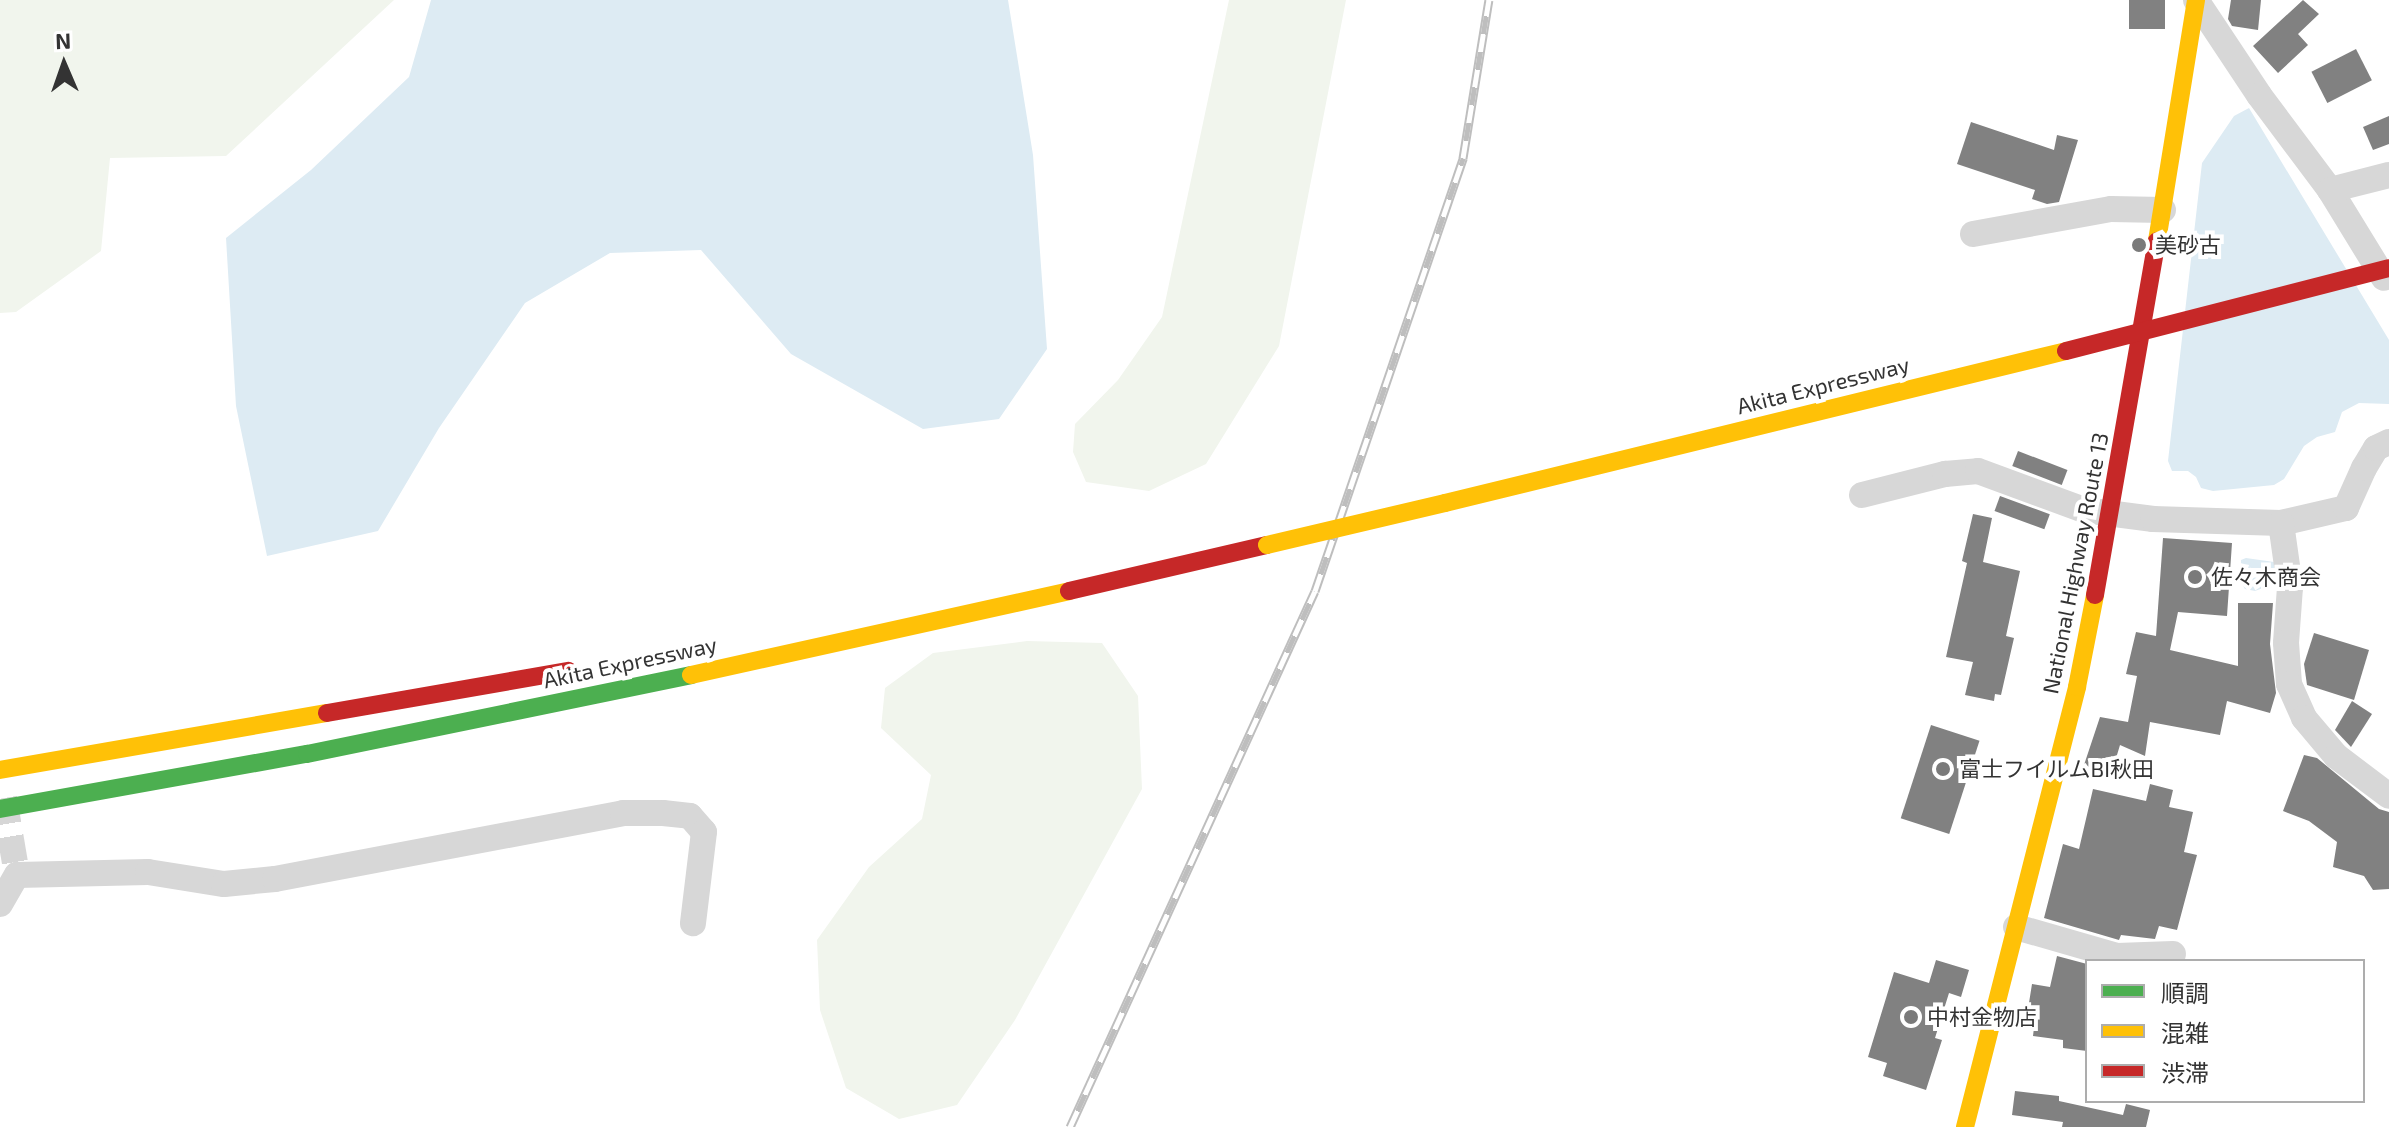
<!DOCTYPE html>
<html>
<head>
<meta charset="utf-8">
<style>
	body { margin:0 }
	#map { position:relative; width:2389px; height:1127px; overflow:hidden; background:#fff; font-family:"Exo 2","Noto Sans JP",sans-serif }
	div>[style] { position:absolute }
	.green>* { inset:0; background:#f1f5ed }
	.water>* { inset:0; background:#ddebf3 }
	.building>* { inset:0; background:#818181; transform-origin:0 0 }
	.street-tunnel>* { height:26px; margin-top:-13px; transform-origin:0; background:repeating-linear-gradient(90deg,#d6d6d6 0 26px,transparent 0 39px) }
	.street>* { height:26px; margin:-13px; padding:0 13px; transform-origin:13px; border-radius:13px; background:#d7d7d7 }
	.fast>* { height:18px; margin:-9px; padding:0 9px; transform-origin:9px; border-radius:9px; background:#4caf50 }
	.slow>* { height:18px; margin:-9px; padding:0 9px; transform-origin:9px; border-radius:9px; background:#ffc107 }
	.jam>* { height:18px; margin:-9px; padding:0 9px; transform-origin:9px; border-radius:9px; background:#c62828 }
	.rail>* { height:9px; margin-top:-4.5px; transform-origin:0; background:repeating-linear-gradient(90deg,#fff 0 18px,#bebebe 0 36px); box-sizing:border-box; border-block:2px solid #bebebe }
	.slow-bridge>* { height:18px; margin:-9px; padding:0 9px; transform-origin:9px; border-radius:9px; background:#ffc107 }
	.jam-bridge>* { height:18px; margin:-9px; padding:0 9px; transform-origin:9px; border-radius:9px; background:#c62828 }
	.dots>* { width:22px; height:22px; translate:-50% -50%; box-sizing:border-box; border:4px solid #fff; border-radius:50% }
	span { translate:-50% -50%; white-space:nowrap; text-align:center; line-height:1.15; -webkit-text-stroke:8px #fff; paint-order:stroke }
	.poi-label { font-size:22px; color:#333 }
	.left { translate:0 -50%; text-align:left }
	.street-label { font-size:22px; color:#333 }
	.legend { position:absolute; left:2085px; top:959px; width:280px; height:144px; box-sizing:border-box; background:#fff; border:2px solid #adadad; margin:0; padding:10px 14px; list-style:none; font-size:24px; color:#333 }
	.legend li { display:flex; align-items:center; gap:16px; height:40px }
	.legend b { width:40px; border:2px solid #adadad }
	.north { position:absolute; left:24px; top:24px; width:80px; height:80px; -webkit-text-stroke:6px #fff; paint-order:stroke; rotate:358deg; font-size:22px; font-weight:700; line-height:32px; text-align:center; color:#333 }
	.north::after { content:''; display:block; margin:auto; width:28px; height:36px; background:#333; clip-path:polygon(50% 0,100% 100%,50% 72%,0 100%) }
</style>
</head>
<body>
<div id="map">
	<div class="green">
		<div style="clip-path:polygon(0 0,394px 0,226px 156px,110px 158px,101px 251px,16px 312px,0 313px)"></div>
		<div style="clip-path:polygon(1229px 0,1346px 0,1279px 346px,1206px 464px,1149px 491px,1086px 482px,1073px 452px,1075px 424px,1118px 380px,1162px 317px)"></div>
		<div style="clip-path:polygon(1027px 641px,1102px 643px,1138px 696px,1142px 789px,1015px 1020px,957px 1105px,899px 1119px,846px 1088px,820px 1010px,817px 940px,869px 867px,922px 819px,931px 775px,881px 728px,885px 688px,933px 653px)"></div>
	</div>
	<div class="water">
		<div style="clip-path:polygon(431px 0,1008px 0,1033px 155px,1047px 349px,999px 419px,923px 429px,791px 354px,701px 250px,610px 253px,525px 303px,439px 428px,378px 531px,267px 556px,236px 406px,226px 238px,311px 170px,409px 77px)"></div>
		<div style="clip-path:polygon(2249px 108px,2389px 340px,2389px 404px,2359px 403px,2342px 412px,2335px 432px,2317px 437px,2304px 446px,2284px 479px,2274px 485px,2213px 491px,2201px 488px,2196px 477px,2188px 471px,2172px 471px,2168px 461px,2202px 163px,2234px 116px)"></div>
		<div style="clip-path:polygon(2246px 558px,2274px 562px,2279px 572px,2263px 588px,2255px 591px,2245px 589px,2241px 583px,2241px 560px)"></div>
	</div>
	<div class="building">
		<div style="left:2129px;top:0;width:36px;height:29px"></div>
		<div style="clip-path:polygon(2231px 0,2261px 0,2258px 30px,2232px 26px,2228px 19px)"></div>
		<div style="clip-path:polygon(2303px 0,2319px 14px,2298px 34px,2308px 45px,2278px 73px,2253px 46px)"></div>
		<div style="left:2356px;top:49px;width:35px;height:50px;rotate:63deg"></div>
		<div style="clip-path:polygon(2389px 116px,2389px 144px,2373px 150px,2363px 127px)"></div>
		<div style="clip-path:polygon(1971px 122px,2054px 150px,2057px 135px,2078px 140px,2059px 202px,2047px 204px,2032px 199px,2035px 190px,1957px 164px)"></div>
		<div style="left:2018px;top:451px;width:53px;height:16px;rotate:21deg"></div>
		<div style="left:2000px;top:496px;width:53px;height:16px;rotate:20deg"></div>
		<div style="clip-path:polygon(1973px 514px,1992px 518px,1983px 562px,2020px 571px,2006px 636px,2014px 638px,2001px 695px,1995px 694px,1994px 701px,1965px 695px,1973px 662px,1946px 657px,1967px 563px,1962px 561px)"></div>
		<div style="clip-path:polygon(2163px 538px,2232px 543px,2227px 616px,2178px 612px,2170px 650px,2238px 666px,2238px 603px,2273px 603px,2270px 644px,2276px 693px,2270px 713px,2227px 701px,2220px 735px,2150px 722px,2145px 756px,2120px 745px,2111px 775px,2084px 765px,2100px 717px,2128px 722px,2137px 676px,2126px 674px,2136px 632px,2156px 636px)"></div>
		<div style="clip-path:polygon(2314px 633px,2369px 650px,2354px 700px,2307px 685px,2304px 664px)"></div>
		<div style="clip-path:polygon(2352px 701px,2372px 714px,2351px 747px,2335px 730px)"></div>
		<div style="left:1931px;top:725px;width:51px;height:98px;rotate:18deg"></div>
		<div style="clip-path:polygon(2304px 755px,2317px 758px,2379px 809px,2389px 812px,2389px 889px,2373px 890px,2364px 876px,2333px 867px,2337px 842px,2309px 821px,2283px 811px)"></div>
		<div style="clip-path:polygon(2150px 784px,2173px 790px,2169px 807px,2193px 812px,2184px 852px,2197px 855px,2177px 930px,2159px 926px,2155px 939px,2121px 935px,2119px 940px,2044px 918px,2063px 844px,2079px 849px,2093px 789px,2146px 801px)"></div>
		<div style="clip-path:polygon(2057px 956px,2087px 964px,2087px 1051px,2063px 1048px,2063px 1040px,2033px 1036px,2036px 1011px,2028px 1009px,2032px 984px,2050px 987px)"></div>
		<div style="clip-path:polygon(1936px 960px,1969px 970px,1961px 997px,1949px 993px,1935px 1038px,1942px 1040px,1926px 1090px,1883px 1076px,1887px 1063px,1868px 1057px,1894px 972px,1929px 983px)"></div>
		<div style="clip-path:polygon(2015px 1091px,2059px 1096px,2059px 1101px,2123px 1115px,2126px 1104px,2150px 1110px,2146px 1127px,2062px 1127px,2063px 1122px,2012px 1115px)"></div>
	</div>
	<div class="street-tunnel">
		<div style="left:4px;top:798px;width:78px;rotate:80.4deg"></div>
	</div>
	<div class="street">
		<div style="left:2196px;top:0;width:114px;rotate:56.4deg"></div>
		<div style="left:2259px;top:95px;width:119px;rotate:53.2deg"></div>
		<div style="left:2330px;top:190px;width:103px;rotate:58.5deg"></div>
		<div style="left:2330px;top:190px;width:61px;rotate:-14.3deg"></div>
		<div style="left:1973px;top:234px;width:140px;rotate:-10.3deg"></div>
		<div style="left:2111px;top:209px;width:52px;rotate:1.1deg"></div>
		<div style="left:1862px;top:495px;width:86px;rotate:-14.2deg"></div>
		<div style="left:1945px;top:474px;width:33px;rotate:-5deg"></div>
		<div style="left:1978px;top:471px;width:113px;rotate:20.2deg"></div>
		<div style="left:2084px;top:510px;width:70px;rotate:7.4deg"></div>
		<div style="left:2153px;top:519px;width:128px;rotate:1.8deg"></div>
		<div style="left:2281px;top:523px;width:67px;rotate:-13deg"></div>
		<div style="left:2346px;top:508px;width:44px;rotate:-65.8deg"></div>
		<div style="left:2364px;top:468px;width:23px;rotate:-59deg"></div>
		<div style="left:2376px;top:448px;width:14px;rotate:-25deg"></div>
		<div style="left:2281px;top:523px;width:65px;rotate:82deg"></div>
		<div style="left:2290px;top:587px;width:56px;rotate:94.1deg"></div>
		<div style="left:2286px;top:643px;width:41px;rotate:85.8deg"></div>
		<div style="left:2289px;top:684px;width:37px;rotate:66deg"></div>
		<div style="left:2304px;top:718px;width:50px;rotate:49.9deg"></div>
		<div style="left:2336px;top:756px;width:66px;rotate:37deg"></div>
		<div style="left:0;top:904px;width:34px;rotate:-60deg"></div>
		<div style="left:17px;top:875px;width:131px;rotate:-1.3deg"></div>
		<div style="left:148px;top:872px;width:77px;rotate:9deg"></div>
		<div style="left:224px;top:884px;width:51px;rotate:-5.6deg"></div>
		<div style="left:275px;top:879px;width:354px;rotate:-10.7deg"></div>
		<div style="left:623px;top:813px;width:40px"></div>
		<div style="left:663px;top:813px;width:27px;rotate:6deg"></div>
		<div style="left:690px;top:816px;width:21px;rotate:49deg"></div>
		<div style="left:704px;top:832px;width:92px;rotate:96.9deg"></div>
		<div style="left:2016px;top:927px;width:105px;rotate:16deg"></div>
		<div style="left:2117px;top:956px;width:56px;rotate:-2deg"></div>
	</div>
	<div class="fast">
		<div style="left:0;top:809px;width:312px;rotate:-10.2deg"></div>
		<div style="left:307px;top:754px;width:392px;rotate:-11.6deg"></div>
	</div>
	<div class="slow">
		<div style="left:2157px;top:241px;width:244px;rotate:-80.8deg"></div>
		<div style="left:1445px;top:503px;width:639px;rotate:-13.75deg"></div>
		<div style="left:691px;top:675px;width:387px;rotate:-12.5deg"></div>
		<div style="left:0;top:770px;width:332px;rotate:-9.9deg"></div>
		<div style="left:1965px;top:1127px;width:454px;rotate:-75.7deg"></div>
		<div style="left:2077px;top:687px;width:94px;rotate:-78.9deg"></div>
	</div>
	<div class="jam">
		<div style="left:1069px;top:591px;width:203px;rotate:-13.1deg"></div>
		<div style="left:2095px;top:595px;width:359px;rotate:-80.1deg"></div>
		<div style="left:327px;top:713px;width:245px;rotate:-9.9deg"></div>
	</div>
	<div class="rail">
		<div style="left:1070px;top:1127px;width:589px;rotate:-65.44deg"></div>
		<div style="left:1315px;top:591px;width:458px;rotate:-71.1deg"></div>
		<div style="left:1463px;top:158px;width:160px;rotate:-80.7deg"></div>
	</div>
	<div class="slow-bridge">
		<div style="left:1267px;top:545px;width:183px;rotate:-13.3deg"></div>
	</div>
	<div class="jam-bridge">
		<div style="left:2066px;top:351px;width:333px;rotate:-14.4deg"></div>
	</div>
	<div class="dots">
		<div style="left:2139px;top:245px;background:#7a7a7a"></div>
		<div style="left:2195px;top:577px;background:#7a7a7a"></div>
		<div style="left:1943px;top:769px;background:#7a7a7a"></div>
		<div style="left:1911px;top:1017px;background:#7a7a7a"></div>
	</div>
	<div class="poi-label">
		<span class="left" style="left:2155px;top:245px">美砂古</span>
		<span class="left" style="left:2211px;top:577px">佐々木商会</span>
		<span class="left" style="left:1959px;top:769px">富士フイルムBI秋田</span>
		<span class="left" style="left:1927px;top:1017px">中村金物店</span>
	</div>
	<div class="street-label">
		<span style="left:1823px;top:385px;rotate:-14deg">Akita Expressway</span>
		<span style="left:2075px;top:563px;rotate:-79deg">National Highway Route 13</span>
		<span style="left:630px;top:662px;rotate:-12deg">Akita Expressway</span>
	</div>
	<ul class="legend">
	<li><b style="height:10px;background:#4caf50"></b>順調</li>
	<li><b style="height:10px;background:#ffc107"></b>混雑</li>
	<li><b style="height:10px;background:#c62828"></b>渋滞</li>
	</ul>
	<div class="north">N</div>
</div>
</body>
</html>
